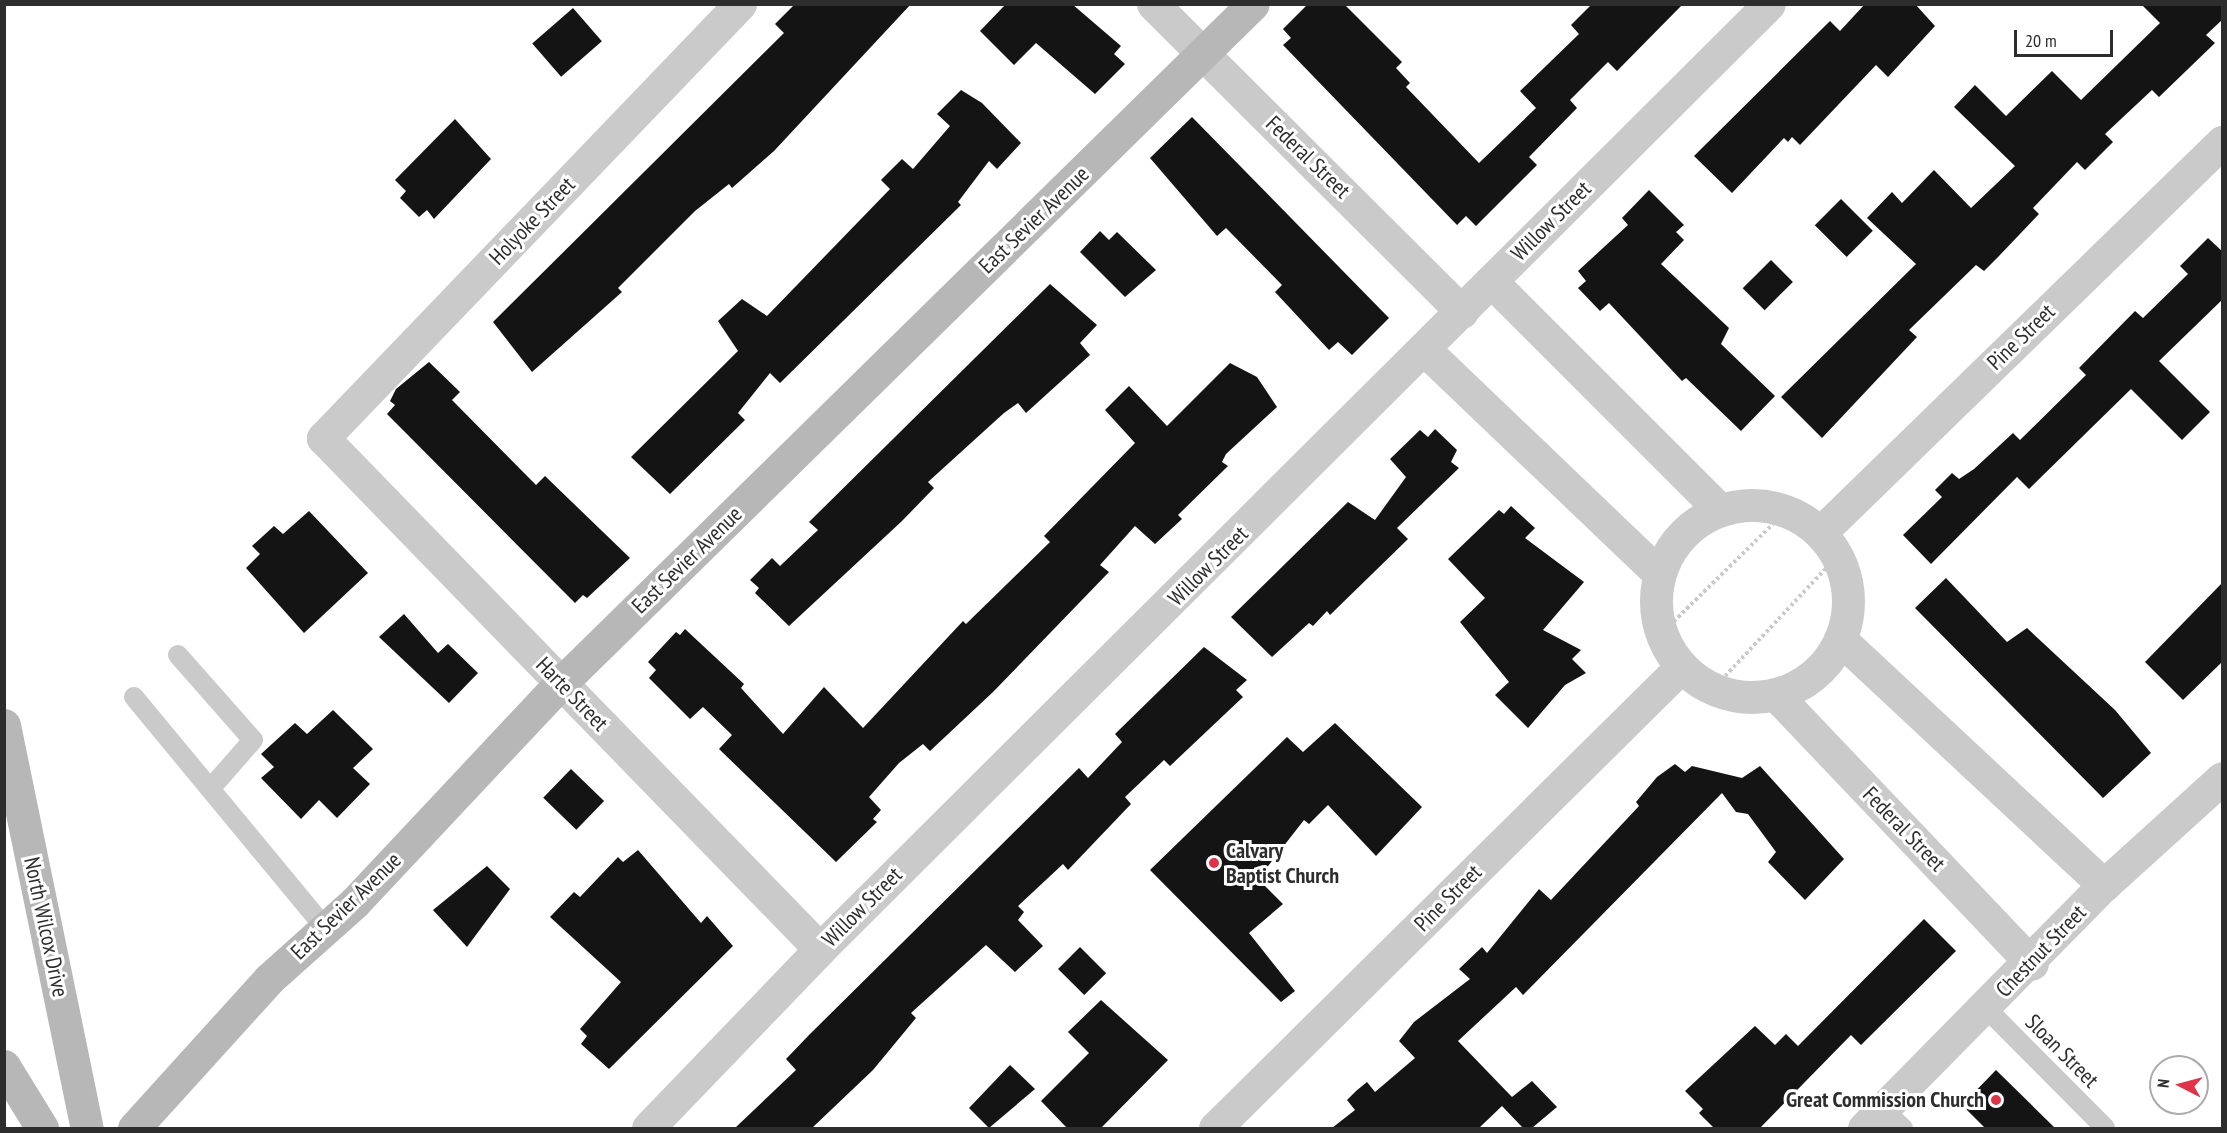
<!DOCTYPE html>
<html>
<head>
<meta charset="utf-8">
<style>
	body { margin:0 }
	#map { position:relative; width:2227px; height:1133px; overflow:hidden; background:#fff; font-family:"PT Sans Narrow",sans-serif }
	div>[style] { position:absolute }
	.building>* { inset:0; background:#141414; transform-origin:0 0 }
	.path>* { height:4px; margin-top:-2px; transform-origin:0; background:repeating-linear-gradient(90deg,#cacaca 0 3px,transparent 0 6px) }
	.lane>* { height:20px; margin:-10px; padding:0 10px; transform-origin:10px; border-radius:10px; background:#cacaca }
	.street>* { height:33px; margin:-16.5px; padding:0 16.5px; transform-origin:16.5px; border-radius:16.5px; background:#cacaca }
	.street>.ring { margin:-16.5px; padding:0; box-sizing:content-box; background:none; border:33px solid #cacaca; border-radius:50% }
	.secondary>* { height:33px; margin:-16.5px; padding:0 16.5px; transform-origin:16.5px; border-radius:16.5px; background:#b7b7b7 }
	.dots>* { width:16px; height:16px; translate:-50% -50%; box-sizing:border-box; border:3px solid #fff; border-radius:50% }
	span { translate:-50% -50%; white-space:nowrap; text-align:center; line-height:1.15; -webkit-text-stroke:6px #fff; paint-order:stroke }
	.street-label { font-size:22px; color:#2d2d2d }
	.poi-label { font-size:22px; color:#2d2d2d; font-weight:700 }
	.left { translate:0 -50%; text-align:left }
	.right { translate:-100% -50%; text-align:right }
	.frame { position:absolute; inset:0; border:6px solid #2d2d2d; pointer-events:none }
	.north { position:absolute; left:2149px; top:1055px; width:60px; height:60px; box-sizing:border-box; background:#fff; border:2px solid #ababab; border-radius:50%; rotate:276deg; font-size:16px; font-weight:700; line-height:24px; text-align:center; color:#2d2d2d }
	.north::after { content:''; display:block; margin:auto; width:21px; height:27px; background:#df3348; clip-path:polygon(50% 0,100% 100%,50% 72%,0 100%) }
	.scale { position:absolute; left:2014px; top:30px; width:99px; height:27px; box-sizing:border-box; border:3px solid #2d2d2d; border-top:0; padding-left:8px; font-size:18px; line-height:21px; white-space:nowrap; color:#2d2d2d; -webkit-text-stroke:4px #fff; paint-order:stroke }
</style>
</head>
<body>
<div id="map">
	<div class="building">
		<div style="clip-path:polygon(795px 4px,911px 4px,774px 151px,732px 188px,729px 184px,695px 211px,618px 288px,622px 292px,532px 372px,493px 322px,784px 33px,775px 24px)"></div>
		<div style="clip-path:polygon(1006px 4px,1072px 4px,1121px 46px,1114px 54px,1125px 64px,1095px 94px,1036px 43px,1014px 65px,980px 31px)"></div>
		<div style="clip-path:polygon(1308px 4px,1344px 4px,1402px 62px,1396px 68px,1410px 83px,1406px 87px,1479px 163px,1536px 108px,1520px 91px,1579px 34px,1571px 25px,1592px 4px,1683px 4px,1617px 71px,1608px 62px,1570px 100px,1577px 108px,1529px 157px,1537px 165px,1476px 226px,1466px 216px,1457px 225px,1283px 45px,1291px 38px,1283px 29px)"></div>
		<div style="clip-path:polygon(1865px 4px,1915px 4px,1935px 26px,1888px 77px,1876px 65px,1800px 145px,1792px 137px,1788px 142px,1784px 138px,1732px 193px,1694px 156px,1830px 21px,1840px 31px)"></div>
		<div style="clip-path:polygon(2141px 4px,2223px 4px,2223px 19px,2206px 35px,2215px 43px,2159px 97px,2152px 90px,2105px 134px,2113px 142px,2085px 170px,2077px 162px,2033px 208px,2039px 214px,1999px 256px,1984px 271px,1976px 265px,1909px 330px,1917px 337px,1822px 438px,1781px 397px,1916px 264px,1867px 218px,1892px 192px,1902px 203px,1934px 170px,1971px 208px,2015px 166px,1954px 107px,1975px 85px,2006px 116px,2052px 71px,2081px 100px,2160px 23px)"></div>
		<div style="left:573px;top:8px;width:44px;height:54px;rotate:49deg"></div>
		<div style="clip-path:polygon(961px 90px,982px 103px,1021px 143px,997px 169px,989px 161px,958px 202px,961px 205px,780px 383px,770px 373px,738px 413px,745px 420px,670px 494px,631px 457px,738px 351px,718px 321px,742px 299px,767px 316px,890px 189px,881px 180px,902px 159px,913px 169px,950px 126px,937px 114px)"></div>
		<div style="clip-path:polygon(1192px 117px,1389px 318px,1352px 355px,1338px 342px,1329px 350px,1275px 292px,1282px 285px,1226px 228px,1217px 236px,1150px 158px)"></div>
		<div style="clip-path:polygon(455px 119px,491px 159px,434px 219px,427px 210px,419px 217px,400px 198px,406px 191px,395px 180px)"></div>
		<div style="clip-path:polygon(1649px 190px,1684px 225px,1676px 232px,1684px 240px,1661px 264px,1729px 328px,1721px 344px,1775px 396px,1741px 431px,1686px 378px,1682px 381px,1609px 303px,1600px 311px,1578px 288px,1586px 281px,1578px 271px,1628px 225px,1622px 218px)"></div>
		<div style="left:1841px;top:199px;width:45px;height:37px;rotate:45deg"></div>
		<div style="clip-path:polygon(1100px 231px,1109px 240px,1117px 232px,1156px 270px,1125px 297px,1080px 252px)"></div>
		<div style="clip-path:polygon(2208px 238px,2223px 252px,2223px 299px,2159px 361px,2210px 412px,2182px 440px,2131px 389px,2029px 489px,2017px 477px,1931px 564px,1903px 535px,1942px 497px,1935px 490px,1952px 473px,1959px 479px,1974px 469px,2013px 433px,2020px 440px,2086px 375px,2079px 368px,2135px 311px,2143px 318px,2188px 274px,2180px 266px)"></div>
		<div style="left:1771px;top:260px;width:31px;height:40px;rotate:45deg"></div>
		<div style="clip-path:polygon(1050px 284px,1097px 325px,1080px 343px,1090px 355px,1026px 413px,1018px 403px,1004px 413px,928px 482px,934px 488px,902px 521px,789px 626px,755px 593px,759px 588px,750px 580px,772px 558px,780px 566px,818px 530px,809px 522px)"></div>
		<div style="clip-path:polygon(429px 362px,460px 392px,452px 400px,536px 485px,545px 476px,630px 558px,587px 598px,583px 595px,575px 603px,387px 414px,395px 405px,390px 401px,396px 389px)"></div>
		<div style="clip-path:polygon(1230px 363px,1257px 377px,1277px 407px,1226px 454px,1222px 462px,1228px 466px,1178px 515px,1182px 519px,1155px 544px,1135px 526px,1100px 565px,1109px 572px,993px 692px,930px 751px,923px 744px,899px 763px,869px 797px,881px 810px,873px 819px,877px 822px,836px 862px,719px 749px,732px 735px,703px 707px,690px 719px,649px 678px,656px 670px,648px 662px,676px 632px,680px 635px,685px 629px,744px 684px,741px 688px,783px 734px,824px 687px,863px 728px,963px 621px,966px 624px,1050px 542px,1044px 536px,1135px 443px,1105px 410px,1129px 386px,1167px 426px)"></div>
		<div style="clip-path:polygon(1435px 429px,1457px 450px,1451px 462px,1459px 468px,1397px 528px,1408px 539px,1330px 615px,1327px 611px,1313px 626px,1309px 623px,1272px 657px,1231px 617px,1348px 502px,1375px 520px,1406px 477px,1390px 459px,1420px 430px,1428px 437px)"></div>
		<div style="clip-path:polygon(1511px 506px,1535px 528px,1525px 538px,1584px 582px,1543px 630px,1581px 650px,1572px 659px,1586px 673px,1565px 685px,1528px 728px,1495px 695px,1509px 682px,1460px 622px,1485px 598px,1448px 559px,1499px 510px,1504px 514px)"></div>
		<div style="clip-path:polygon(309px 511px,368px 573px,304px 633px,246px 568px,260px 554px,252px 546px,274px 526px,283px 534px)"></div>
		<div style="clip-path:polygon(1946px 578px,2007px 642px,2027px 628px,2115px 710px,2151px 753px,2103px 798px,1915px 608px)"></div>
		<div style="clip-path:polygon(2223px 582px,2223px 661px,2183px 700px,2145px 662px)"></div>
		<div style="clip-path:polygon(404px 614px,438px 653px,448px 644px,478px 673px,449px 703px,379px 637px)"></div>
		<div style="clip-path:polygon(1204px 647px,1247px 680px,1236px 690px,1243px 697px,1170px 766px,1164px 760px,1125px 797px,1131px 804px,1068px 870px,1063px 864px,1018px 906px,1024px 912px,1018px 920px,1043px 946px,1015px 972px,986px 945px,911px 1013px,916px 1018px,873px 1070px,812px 1128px,735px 1128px,796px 1070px,786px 1059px,809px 1035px,1079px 768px,1088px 778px,1122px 742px,1115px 734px)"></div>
		<div style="clip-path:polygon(333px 710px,373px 749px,353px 768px,370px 784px,337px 818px,319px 800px,301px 819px,261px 778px,274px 767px,261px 754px,295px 723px,307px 734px)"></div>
		<div style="clip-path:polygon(1335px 723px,1422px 807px,1376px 856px,1328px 805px,1309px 824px,1304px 820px,1258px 879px,1283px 904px,1249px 933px,1295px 991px,1281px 1002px,1150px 870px,1287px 737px,1303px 752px)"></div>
		<div style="clip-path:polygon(1675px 764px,1685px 772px,1692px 766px,1742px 778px,1760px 766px,1844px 859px,1805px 900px,1768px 862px,1776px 852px,1748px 814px,1736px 812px,1722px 793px,1523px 995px,1516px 987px,1458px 1041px,1512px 1097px,1507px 1101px,1532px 1081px,1557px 1107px,1532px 1128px,1523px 1128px,1502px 1106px,1479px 1128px,1332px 1128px,1355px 1110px,1347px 1100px,1356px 1091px,1367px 1082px,1375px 1092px,1415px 1058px,1399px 1041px,1414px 1022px,1470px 979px,1459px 969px,1482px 947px,1487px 953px,1539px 889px,1551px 900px,1639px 806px,1636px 802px,1657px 777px)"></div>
		<div style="left:571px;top:769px;width:46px;height:40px;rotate:44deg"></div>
		<div style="clip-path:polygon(638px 850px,701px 923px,707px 916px,733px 946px,609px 1069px,581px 1044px,587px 1036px,580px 1029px,621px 982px,550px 917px,574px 892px,580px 897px,618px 857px,623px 862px)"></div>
		<div style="clip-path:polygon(487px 866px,510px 889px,467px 947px,433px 910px)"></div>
		<div style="clip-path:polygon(1924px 919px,1956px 951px,1861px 1045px,1851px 1035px,1760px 1128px,1714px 1128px,1699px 1113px,1703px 1109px,1685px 1091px,1755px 1026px,1775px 1045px,1786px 1034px,1798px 1046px)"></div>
		<div style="left:1080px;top:947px;width:37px;height:31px;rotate:45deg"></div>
		<div style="clip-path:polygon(1101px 1000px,1168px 1060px,1101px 1128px,1067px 1128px,1041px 1101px,1089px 1053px,1068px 1032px)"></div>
		<div style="clip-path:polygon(1010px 1065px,1035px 1089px,989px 1128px,969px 1108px)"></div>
		<div style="clip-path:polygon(1996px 1070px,2055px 1128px,1985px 1128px,1962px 1105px)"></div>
	</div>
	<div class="path">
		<div style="left:1661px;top:634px;width:175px;rotate:-44.5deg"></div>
		<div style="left:1713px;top:689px;width:167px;rotate:-46.9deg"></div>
	</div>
	<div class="lane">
		<div style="left:178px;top:655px;width:113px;rotate:48.6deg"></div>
		<div style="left:253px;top:740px;width:64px;rotate:131.2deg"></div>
		<div style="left:134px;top:697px;width:300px;rotate:50.4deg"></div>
		<div style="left:1985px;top:1007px;width:170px;rotate:45.2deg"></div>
		<div style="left:1883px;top:1110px;width:27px;rotate:42deg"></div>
	</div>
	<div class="street">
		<div style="left:740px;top:4px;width:602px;rotate:133.86deg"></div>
		<div style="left:323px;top:438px;width:713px;rotate:45.8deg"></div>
		<div style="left:1153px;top:4px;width:436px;rotate:44.9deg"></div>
		<div style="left:1491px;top:281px;width:322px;rotate:45deg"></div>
		<div style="left:1426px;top:351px;width:323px;rotate:43.7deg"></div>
		<div class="ring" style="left:1656px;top:505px;width:159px;height:159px"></div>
		<div style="left:1820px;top:533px;width:561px;rotate:-44.21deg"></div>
		<div style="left:1840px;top:639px;width:361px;rotate:43deg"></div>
		<div style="left:1776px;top:695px;width:371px;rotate:46.4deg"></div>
		<div style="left:648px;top:1128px;width:248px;rotate:-46.1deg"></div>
		<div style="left:820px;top:949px;width:1339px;rotate:-44.88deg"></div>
		<div style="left:1215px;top:1128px;width:655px;rotate:-44.69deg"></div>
		<div style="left:1864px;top:1128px;width:342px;rotate:-45.4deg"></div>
		<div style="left:2104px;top:885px;width:159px;rotate:-42.2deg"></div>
	</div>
	<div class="secondary">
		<div style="left:4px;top:725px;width:411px;rotate:78.4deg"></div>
		<div style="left:4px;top:1066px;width:73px;rotate:58.5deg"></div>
		<div style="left:134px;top:1128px;width:201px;rotate:-47.8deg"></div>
		<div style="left:269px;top:979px;width:115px;rotate:-41.8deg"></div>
		<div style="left:355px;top:902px;width:301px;rotate:-46.8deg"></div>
		<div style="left:561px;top:683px;width:969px;rotate:-44.46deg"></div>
	</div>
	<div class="dots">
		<div style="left:1214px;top:863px;background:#df3348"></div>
		<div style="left:1996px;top:1100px;background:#df3348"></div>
	</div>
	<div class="street-label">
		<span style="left:1308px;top:157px;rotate:44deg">Federal Street</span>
		<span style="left:1034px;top:220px;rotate:-44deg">East Sevier Avenue</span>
		<span style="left:532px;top:221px;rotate:-46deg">Holyoke Street</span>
		<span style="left:1551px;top:221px;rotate:-45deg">Willow Street</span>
		<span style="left:2021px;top:337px;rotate:-44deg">Pine Street</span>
		<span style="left:687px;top:560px;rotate:-44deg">East Sevier Avenue</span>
		<span style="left:1208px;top:566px;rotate:-45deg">Willow Street</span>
		<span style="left:572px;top:694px;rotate:46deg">Harte Street</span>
		<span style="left:1904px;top:829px;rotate:46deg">Federal Street</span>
		<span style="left:1448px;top:898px;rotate:-45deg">Pine Street</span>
		<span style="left:346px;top:906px;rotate:-44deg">East Sevier Avenue</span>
		<span style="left:862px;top:907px;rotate:-45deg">Willow Street</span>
		<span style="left:46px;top:927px;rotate:78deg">North Wilcox Drive</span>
		<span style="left:2041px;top:951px;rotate:-46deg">Chestnut Street</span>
		<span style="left:2062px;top:1051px;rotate:45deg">Sloan Street</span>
	</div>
	<div class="poi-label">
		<span class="left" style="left:1226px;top:863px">Calvary<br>Baptist Church</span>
		<span class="right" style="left:1984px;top:1100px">Great Commission Church</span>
	</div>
	<div class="frame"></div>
	<div class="north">N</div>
	<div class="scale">20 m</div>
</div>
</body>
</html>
